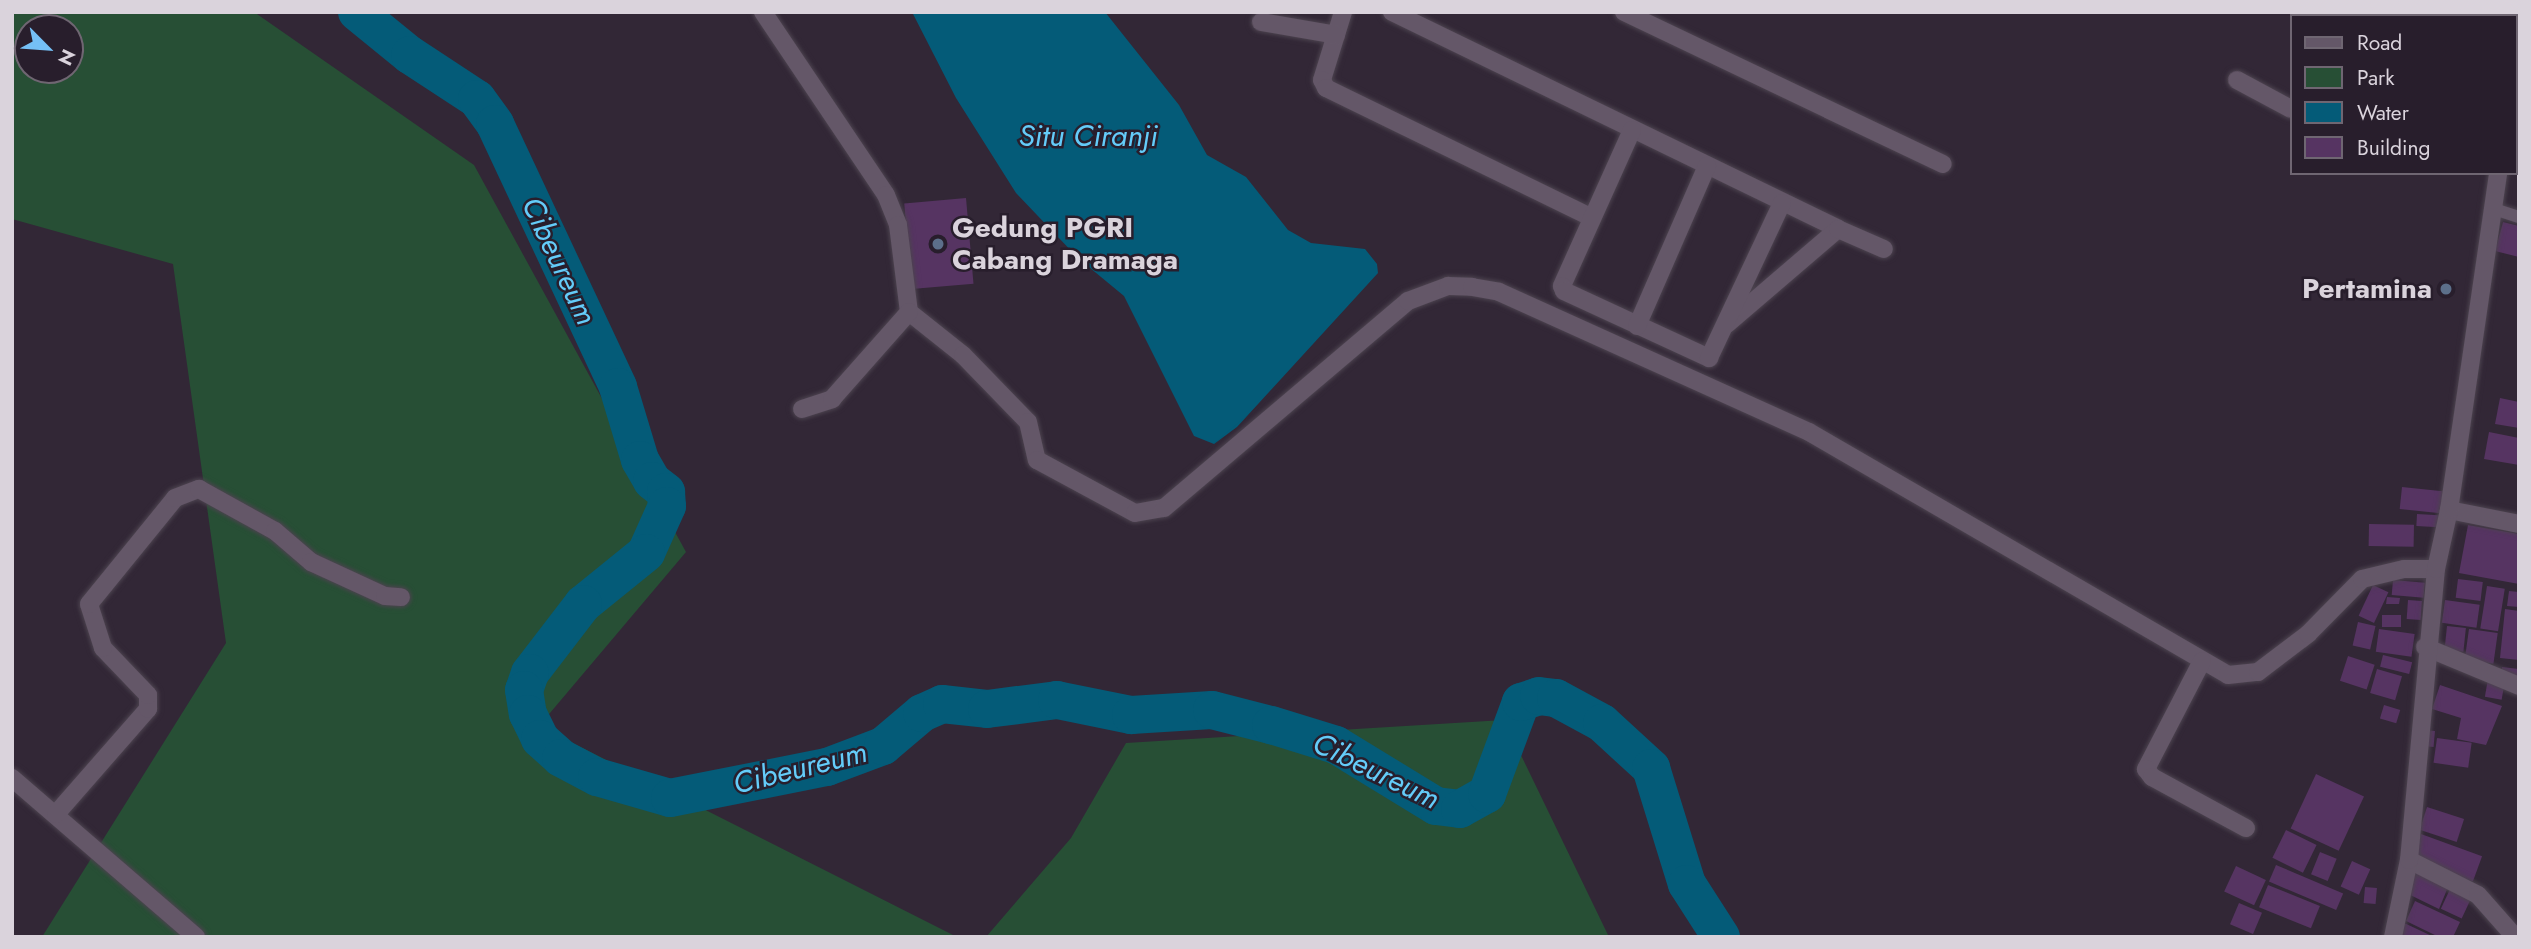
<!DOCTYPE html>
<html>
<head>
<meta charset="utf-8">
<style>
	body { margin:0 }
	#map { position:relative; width:2531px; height:949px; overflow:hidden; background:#322736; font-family:Jost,sans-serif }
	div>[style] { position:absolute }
	.green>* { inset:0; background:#274f35 }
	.water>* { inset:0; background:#045b78 }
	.river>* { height:38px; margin:-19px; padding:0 19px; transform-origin:19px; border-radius:19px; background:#045b78 }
	.building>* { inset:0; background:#563462; transform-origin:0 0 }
	.roads { filter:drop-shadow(0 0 2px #4c434f) drop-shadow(0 0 2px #4c434f) }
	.service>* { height:12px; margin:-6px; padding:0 6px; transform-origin:6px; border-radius:6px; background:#645768 }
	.minor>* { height:18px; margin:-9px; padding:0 9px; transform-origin:9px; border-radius:9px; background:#645768 }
	.tertiary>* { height:18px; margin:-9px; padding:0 9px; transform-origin:9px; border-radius:9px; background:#645768 }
	.dots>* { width:19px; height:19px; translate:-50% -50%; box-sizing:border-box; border:4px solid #281e2c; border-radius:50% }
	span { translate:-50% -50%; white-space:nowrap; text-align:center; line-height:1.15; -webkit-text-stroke:5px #281e2c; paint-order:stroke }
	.poi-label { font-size:28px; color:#dad3dc; font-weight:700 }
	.left { translate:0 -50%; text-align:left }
	.right { translate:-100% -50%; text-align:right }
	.water-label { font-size:30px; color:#64ccf9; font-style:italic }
	.frame { position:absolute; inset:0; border:14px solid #dad3dc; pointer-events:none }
	.legend { position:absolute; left:2290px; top:14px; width:228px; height:161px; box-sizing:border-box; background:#281e2c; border:2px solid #6f6672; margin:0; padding:9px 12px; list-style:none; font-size:21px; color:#dad3dc }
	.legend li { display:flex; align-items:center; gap:14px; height:35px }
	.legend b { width:35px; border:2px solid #6f6672 }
	.north { position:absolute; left:14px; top:14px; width:70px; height:70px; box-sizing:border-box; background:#281e2c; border:2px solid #6f6672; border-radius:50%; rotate:115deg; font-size:19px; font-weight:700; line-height:28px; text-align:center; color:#dad3dc }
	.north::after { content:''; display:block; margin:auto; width:24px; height:32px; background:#75c0f6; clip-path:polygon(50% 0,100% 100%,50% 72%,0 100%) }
</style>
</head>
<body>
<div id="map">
	<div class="green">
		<div style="clip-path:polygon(evenodd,12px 12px,254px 12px,474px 165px,686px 552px,539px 726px,957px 937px,42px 937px,226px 643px,173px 264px,12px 219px,12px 12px,28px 28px,70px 28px,70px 70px,28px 70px,28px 28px)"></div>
		<div style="clip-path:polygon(1504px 720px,1609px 937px,986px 937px,1071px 838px,1126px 743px)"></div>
	</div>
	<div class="water">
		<div style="clip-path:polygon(912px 12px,1105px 12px,1179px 105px,1207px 155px,1246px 177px,1288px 230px,1311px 243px,1365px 249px,1377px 264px,1378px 273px,1237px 427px,1214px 444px,1194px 436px,1124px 296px,1078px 258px,1016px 193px,956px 98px)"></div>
	</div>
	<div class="river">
		<div style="left:357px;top:12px;width:68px;rotate:39.1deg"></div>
		<div style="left:410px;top:55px;width:80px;rotate:33.3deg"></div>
		<div style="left:477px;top:99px;width:31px;rotate:54deg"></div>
		<div style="left:495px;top:124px;width:290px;rotate:64.9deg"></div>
		<div style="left:618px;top:387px;width:76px;rotate:73.2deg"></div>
		<div style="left:640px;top:460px;width:24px;rotate:60deg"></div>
		<div style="left:652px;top:481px;width:18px;rotate:38deg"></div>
		<div style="left:666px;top:492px;width:14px;rotate:86deg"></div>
		<div style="left:667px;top:506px;width:51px;rotate:114.1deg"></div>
		<div style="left:646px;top:553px;width:81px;rotate:141deg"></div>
		<div style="left:583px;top:604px;width:87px;rotate:127.5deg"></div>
		<div style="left:530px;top:673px;width:18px;rotate:109deg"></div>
		<div style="left:524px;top:690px;width:24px;rotate:81deg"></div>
		<div style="left:528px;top:714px;width:28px;rotate:64deg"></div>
		<div style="left:540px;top:739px;width:28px;rotate:42deg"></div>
		<div style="left:561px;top:758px;width:41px;rotate:27.8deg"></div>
		<div style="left:597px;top:777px;width:76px;rotate:16deg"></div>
		<div style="left:670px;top:798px;width:160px;rotate:-11.2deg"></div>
		<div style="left:827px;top:767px;width:60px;rotate:-20.6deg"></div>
		<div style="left:883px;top:746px;width:51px;rotate:-40.2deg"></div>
		<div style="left:922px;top:713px;width:22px;rotate:-24deg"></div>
		<div style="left:942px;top:704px;width:45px;rotate:6.3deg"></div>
		<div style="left:987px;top:709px;width:71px;rotate:-7.3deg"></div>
		<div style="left:1057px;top:700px;width:76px;rotate:11.5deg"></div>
		<div style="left:1131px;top:715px;width:81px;rotate:-3.5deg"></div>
		<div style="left:1212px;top:710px;width:61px;rotate:14.3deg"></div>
		<div style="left:1271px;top:725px;width:68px;rotate:17.1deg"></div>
		<div style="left:1336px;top:745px;width:117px;rotate:31.4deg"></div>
		<div style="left:1436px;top:806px;width:24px;rotate:7deg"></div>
		<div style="left:1460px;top:809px;width:31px;rotate:-29deg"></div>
		<div style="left:1487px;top:794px;width:98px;rotate:-69.7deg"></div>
		<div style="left:1521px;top:702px;width:19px;rotate:-18deg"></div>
		<div style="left:1539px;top:696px;width:17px;rotate:7deg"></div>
		<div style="left:1556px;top:698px;width:52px;rotate:28.5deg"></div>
		<div style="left:1602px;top:723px;width:67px;rotate:42.6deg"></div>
		<div style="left:1651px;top:768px;width:121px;rotate:72.8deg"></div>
		<div style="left:1687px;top:884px;width:63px;rotate:57.3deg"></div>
	</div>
	<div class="building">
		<div style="left:966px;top:198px;width:86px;height:62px;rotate:85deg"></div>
		<div style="clip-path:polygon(2503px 222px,2519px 226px,2519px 257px,2495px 251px)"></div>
		<div style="clip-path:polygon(2500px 398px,2519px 402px,2519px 428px,2495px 424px)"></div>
		<div style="clip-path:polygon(2489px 432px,2519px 438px,2519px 465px,2484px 459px)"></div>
		<div style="left:2402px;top:487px;width:41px;height:22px;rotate:6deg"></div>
		<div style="left:2417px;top:514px;width:22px;height:12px;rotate:3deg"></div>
		<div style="left:2369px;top:524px;width:45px;height:22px;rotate:1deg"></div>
		<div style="clip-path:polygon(2468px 525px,2519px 534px,2519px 584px,2459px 573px)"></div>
		<div style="left:2458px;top:579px;width:25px;height:19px;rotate:7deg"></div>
		<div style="left:2393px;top:580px;width:32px;height:15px;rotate:5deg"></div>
		<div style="left:2373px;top:585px;width:17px;height:34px;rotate:25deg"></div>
		<div style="left:2487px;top:586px;width:18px;height:43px;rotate:9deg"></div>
		<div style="clip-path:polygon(2509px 591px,2519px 592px,2519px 607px,2507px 606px)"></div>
		<div style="clip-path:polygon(2387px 597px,2400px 598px,2399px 604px,2386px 604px)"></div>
		<div style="left:2408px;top:600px;width:14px;height:19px;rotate:4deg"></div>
		<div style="left:2445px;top:600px;width:35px;height:23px;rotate:8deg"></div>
		<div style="clip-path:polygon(2505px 609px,2519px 611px,2519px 660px,2500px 658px)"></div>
		<div style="left:2382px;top:615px;width:19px;height:12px"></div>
		<div style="left:2358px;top:622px;width:18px;height:24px;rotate:13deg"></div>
		<div style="left:2447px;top:626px;width:19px;height:24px;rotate:6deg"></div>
		<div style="left:2379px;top:629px;width:36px;height:23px;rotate:8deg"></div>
		<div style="left:2469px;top:629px;width:29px;height:31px;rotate:8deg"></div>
		<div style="left:2383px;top:655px;width:30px;height:12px;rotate:14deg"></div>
		<div style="left:2348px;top:656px;width:28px;height:26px;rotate:18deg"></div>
		<div style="left:2502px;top:667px;width:17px;height:9px;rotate:7deg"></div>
		<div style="left:2377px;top:669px;width:26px;height:25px;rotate:16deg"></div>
		<div style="left:2488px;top:679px;width:17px;height:18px;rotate:10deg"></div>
		<div style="clip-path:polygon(2440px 685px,2502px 706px,2486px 745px,2457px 739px,2461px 718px,2432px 709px)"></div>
		<div style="left:2384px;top:705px;width:17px;height:14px;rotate:17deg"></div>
		<div style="left:2424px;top:730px;width:11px;height:16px;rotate:5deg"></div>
		<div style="left:2437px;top:738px;width:35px;height:25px;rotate:8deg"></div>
		<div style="left:2316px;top:774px;width:53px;height:60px;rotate:25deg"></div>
		<div style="left:2427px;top:807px;width:39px;height:24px;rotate:18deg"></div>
		<div style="left:2286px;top:830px;width:34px;height:31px;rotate:26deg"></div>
		<div style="left:2421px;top:834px;width:65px;height:27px;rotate:20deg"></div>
		<div style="left:2320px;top:852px;width:18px;height:24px;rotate:22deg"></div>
		<div style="left:2352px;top:861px;width:20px;height:28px;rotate:24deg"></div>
		<div style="left:2276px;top:865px;width:73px;height:18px;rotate:23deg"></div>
		<div style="left:2236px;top:866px;width:33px;height:28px;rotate:25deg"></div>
		<div style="clip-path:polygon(2408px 869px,2448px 887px,2439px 909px,2404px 892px)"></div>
		<div style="left:2268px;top:885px;width:56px;height:24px;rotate:22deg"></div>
		<div style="left:2365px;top:887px;width:12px;height:16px;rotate:5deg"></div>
		<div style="left:2451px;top:887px;width:23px;height:24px;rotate:25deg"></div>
		<div style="clip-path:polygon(2415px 901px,2460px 922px,2453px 937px,2439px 937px,2406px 921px)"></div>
		<div style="left:2239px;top:903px;width:25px;height:23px;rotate:23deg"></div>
		<div style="clip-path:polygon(2402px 922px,2434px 937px,2397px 937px)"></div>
	</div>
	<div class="roads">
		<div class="service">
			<div style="left:2494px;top:209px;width:26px;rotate:18deg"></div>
		</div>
		<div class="minor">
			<div style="left:763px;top:12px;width:220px;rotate:56.1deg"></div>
			<div style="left:886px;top:195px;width:32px;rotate:68deg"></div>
			<div style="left:898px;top:225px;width:88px;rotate:82.8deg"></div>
			<div style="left:909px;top:312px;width:69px;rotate:38.5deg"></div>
			<div style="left:963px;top:355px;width:93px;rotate:45.9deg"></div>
			<div style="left:1028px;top:422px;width:39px;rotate:77deg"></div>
			<div style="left:1037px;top:460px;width:111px;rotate:28.4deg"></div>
			<div style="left:1135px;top:513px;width:29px;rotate:-10deg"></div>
			<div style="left:1164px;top:508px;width:320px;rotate:-40.3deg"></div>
			<div style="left:1408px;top:301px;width:43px;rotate:-20.6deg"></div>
			<div style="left:1448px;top:286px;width:24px;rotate:2deg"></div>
			<div style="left:1472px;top:287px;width:27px;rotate:10deg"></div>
			<div style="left:1499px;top:292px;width:340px;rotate:24.3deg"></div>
			<div style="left:1809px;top:432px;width:484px;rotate:30.1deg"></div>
			<div style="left:2228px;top:675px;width:30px;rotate:-6deg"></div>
			<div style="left:2258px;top:672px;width:63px;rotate:-37.2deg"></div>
			<div style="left:2308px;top:634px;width:77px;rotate:-45.5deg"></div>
			<div style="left:2362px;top:579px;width:43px;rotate:-13.4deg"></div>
			<div style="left:2404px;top:569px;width:32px"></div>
			<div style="left:1343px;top:12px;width:71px;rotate:107.2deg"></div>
			<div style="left:1322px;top:80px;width:9px;rotate:63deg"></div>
			<div style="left:1326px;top:88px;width:296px;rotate:26deg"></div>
			<div style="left:1392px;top:12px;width:496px;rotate:25.9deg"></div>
			<div style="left:1838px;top:229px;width:146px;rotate:139.4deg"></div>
			<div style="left:1624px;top:12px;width:353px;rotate:25.5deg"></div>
			<div style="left:2399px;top:12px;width:9px;rotate:27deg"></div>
			<div style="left:1261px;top:22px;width:76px;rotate:9.8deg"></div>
			<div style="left:2515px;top:75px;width:4px;rotate:14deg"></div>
			<div style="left:2237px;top:80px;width:61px;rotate:28.2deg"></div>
			<div style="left:1632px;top:130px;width:171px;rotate:114.2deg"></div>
			<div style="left:1562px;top:286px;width:5px;rotate:68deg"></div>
			<div style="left:1564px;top:291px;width:160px;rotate:24.8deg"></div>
			<div style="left:1709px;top:358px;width:171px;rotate:-64.8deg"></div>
			<div style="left:1838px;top:229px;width:50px;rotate:23.5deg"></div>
			<div style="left:1637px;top:326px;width:175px;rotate:-66.4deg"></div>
			<div style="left:802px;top:409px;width:32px;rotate:-18deg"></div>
			<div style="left:832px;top:399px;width:116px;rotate:-48.5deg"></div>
			<div style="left:2449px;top:510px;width:71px;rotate:11.3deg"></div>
			<div style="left:2425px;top:647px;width:102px;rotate:22.5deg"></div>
			<div style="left:2202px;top:661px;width:122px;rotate:117.4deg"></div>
			<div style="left:2146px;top:769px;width:10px;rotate:53deg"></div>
			<div style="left:2152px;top:777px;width:107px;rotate:28.5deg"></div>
			<div style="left:12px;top:778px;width:243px;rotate:40.8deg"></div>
			<div style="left:56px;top:814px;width:140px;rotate:-48.8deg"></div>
			<div style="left:148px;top:709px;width:14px;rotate:-90deg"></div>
			<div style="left:148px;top:695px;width:65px;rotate:-133.8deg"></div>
			<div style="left:103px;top:648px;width:46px;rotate:-107.7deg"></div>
			<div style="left:89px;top:604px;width:136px;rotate:-50.9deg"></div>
			<div style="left:175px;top:498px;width:26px;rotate:-21deg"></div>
			<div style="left:199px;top:489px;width:87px;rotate:28.9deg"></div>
			<div style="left:275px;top:531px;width:48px;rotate:40.7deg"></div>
			<div style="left:311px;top:562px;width:81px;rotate:24.7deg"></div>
			<div style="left:385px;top:596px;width:16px;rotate:4deg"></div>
			<div style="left:2409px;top:860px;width:77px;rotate:26.9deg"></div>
			<div style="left:2478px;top:895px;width:56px;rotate:48.6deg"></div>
		</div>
		<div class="tertiary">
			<div style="left:2511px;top:16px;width:4px;rotate:-76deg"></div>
			<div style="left:2393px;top:937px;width:79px;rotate:-78.3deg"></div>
			<div style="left:2409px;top:860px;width:292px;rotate:-84.7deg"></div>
			<div style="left:2436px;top:569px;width:60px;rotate:-77.6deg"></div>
			<div style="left:2449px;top:510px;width:341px;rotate:-81.7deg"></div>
		</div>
	</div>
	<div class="dots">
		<div style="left:938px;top:244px;background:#5c6f8a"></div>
		<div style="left:2446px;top:289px;background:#5c6f8a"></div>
	</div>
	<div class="poi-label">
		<span class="left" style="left:952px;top:244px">Gedung PGRI<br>Cabang Dramaga</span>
		<span class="right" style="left:2432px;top:289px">Pertamina</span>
	</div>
	<div class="water-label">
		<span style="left:1088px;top:136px">Situ Ciranji</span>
		<span style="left:559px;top:261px;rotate:65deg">Cibeureum</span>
		<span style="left:800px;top:768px;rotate:-14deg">Cibeureum</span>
		<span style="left:1376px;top:771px;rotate:26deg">Cibeureum</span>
	</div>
	<div class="frame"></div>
	<ul class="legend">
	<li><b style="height:9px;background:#645768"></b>Road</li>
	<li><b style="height:19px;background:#274f35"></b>Park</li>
	<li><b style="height:19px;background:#045b78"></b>Water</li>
	<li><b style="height:19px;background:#563462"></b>Building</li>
	</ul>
	<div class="north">N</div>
</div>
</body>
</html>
